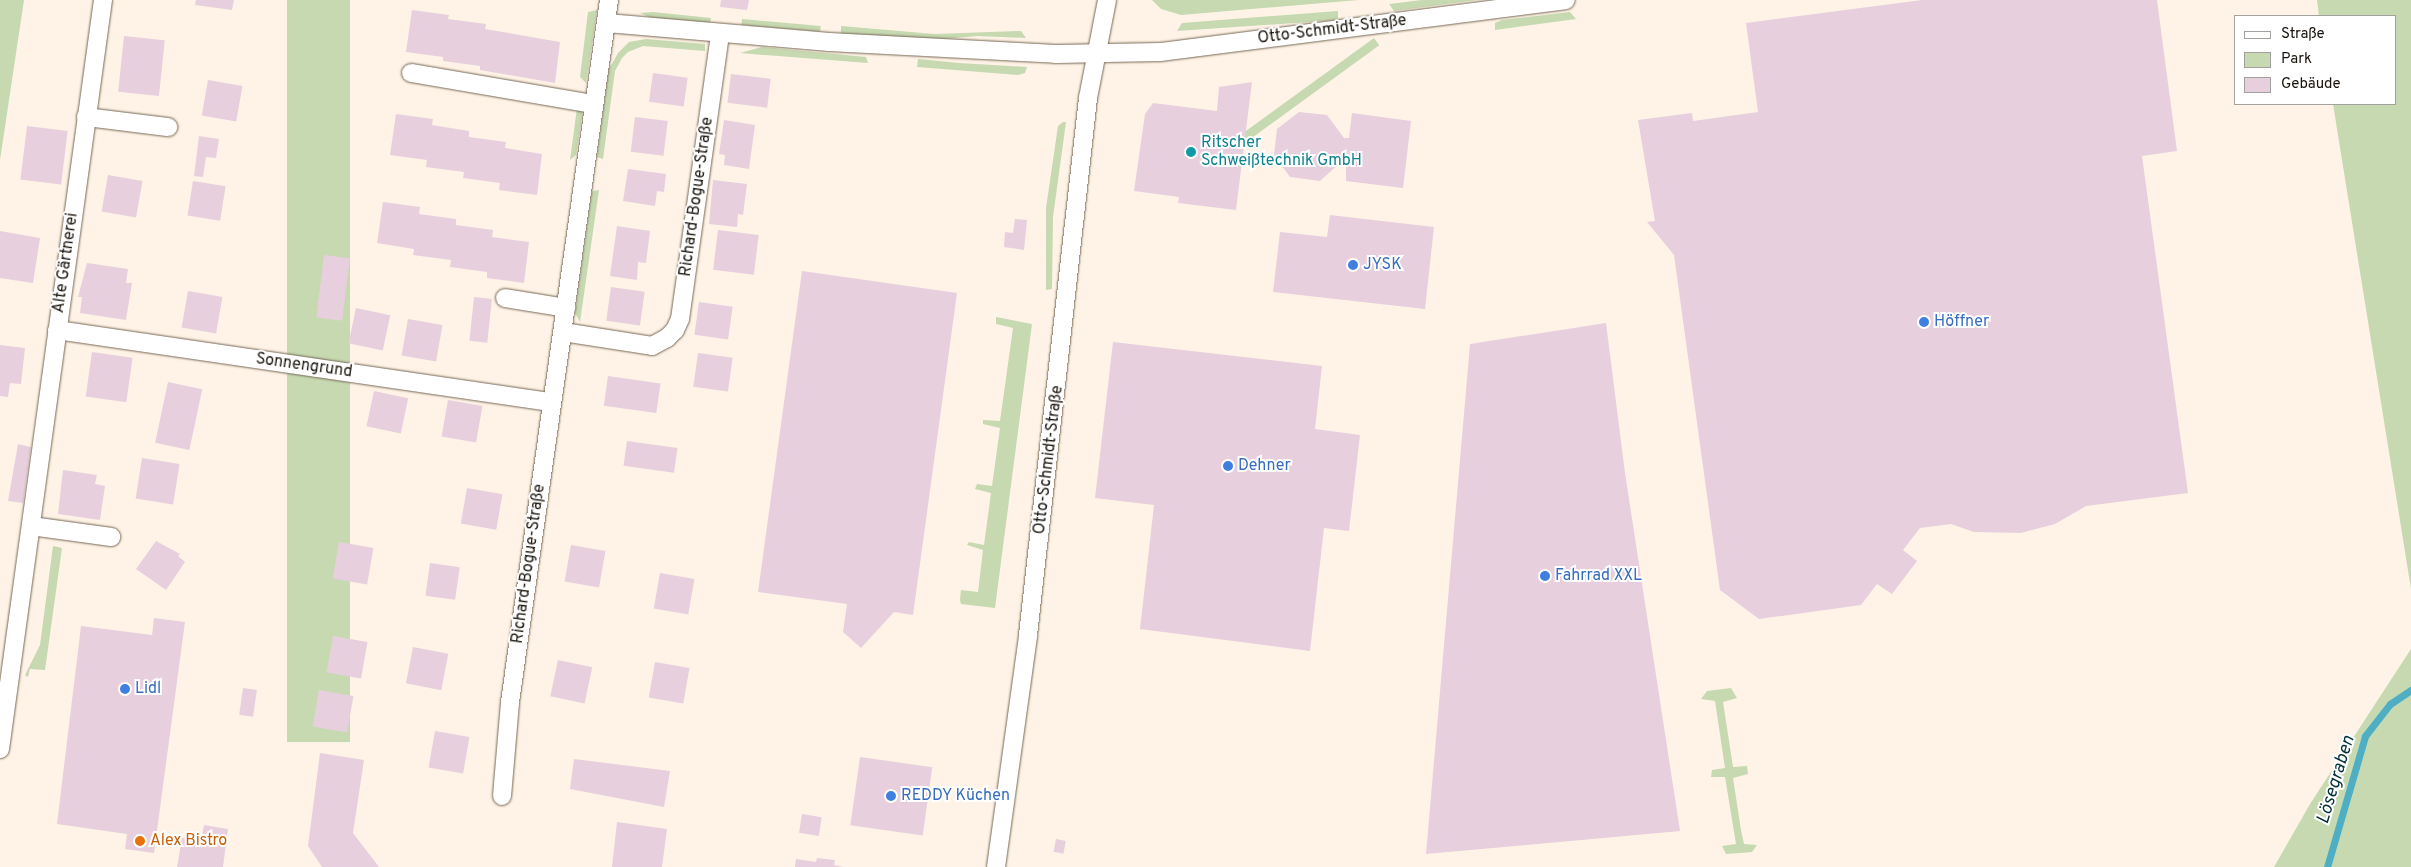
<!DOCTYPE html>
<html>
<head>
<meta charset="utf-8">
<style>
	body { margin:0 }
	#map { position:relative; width:2411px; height:867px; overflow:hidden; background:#fef3e6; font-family:Overpass,sans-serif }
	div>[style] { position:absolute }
	.green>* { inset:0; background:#c6d9b1; transform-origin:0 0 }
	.stream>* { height:7px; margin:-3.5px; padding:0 3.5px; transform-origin:3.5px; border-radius:3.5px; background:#4eaec3 }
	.building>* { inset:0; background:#e7cfde; transform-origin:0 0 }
	.roads { filter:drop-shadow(0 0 1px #776755) drop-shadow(0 0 1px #776755) }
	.street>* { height:18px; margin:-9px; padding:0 9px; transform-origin:9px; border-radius:9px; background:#fff }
	.dots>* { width:14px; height:14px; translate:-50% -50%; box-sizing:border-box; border:2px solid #fff; border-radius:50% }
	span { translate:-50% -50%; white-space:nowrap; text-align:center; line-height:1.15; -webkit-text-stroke:4px #fff; paint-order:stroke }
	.street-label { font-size:16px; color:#19130c }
	.culture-label { font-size:16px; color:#0d838f }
	.left { translate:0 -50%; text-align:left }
	.shop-label { font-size:16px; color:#366cbe }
	.food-label { font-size:16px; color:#c56008 }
	.water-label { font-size:18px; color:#003039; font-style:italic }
	.legend { position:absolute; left:2234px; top:15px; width:162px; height:90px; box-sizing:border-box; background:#fff; border:1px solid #a3a19e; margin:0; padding:6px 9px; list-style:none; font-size:15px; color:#19130c }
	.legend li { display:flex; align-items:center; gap:10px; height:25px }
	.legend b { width:25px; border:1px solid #a3a19e }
</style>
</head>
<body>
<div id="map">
	<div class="green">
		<div style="clip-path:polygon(0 0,24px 0,0 160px)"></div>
		<div style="left:287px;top:0;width:63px;height:742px"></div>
		<div style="clip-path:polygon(1152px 0,1359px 0,1181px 15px,1161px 9px)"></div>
		<div style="clip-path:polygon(1422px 0,1477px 0,1394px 11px,1389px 4px)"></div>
		<div style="clip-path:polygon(2317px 0,2411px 0,2411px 589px,2333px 104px,2395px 104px,2395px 16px,2319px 16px)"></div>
		<div style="clip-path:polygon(597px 10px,586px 83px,580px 77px,588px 12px)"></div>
		<div style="clip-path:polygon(1338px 11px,1338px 20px,1177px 31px,1182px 23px)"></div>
		<div style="clip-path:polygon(653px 12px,711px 18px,710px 23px,651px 18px,640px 13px)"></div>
		<div style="clip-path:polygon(1570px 12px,1576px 19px,1495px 30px,1495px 23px,1502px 20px)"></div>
		<div style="left:742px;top:19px;width:79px;height:6px;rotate:5deg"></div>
		<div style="clip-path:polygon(841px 26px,935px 34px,1021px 31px,1026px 38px,977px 36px,934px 40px,841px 34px)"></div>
		<div style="left:1374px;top:38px;width:9px;height:199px;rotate:54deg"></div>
		<div style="clip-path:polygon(646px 39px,705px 44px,705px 51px,643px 46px,628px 52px,622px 58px,615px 71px,603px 159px,597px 157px,609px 69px,618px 53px,629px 42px)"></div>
		<div style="clip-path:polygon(762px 47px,866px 57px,868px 63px,740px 53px)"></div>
		<div style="clip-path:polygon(918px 59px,959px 63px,1027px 67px,1025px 73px,1018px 75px,917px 67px)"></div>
		<div style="clip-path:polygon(577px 108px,583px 108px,576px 155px,570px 160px)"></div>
		<div style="clip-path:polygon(1063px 122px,1066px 122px,1053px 217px,1052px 289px,1046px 290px,1046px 208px,1058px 126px)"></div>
		<div style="clip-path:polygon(599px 190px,580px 322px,575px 313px,592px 191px)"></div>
		<div style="clip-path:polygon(996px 317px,1032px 324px,995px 608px,961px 604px,960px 600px,961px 590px,978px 592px,983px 550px,967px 545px,969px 542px,984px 545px,991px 493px,975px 489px,977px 484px,992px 486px,1000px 428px,983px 424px,983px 420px,1000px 421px,1013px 328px,996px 324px)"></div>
		<div style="clip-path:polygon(53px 546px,62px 548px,45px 670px,30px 669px,28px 677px,25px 675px,40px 645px)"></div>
		<div style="clip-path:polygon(2411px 649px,2411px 867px,2274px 867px,2310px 804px)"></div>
		<div style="clip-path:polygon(1731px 688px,1737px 698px,1723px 702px,1733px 767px,1747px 766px,1748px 774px,1733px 778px,1741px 830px,1744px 844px,1757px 845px,1752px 852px,1726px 854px,1722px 846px,1736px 844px,1725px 777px,1711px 777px,1712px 770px,1725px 768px,1715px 701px,1701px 699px,1707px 691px)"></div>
	</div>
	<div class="stream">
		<div style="left:2327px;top:867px;width:136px;rotate:-73.8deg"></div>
		<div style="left:2365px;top:736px;width:41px;rotate:-52deg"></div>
		<div style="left:2390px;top:704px;width:25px;rotate:-34deg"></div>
	</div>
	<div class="building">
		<div style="clip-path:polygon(196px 0,234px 0,232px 10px,195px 5px)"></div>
		<div style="clip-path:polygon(721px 0,749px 0,747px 10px,720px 7px)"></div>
		<div style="clip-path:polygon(1922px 0,2157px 0,2177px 151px,2142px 156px,2188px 493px,2086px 506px,2055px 524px,2021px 533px,1974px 532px,1951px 524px,1920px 528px,1903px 550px,1917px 561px,1892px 594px,1877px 584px,1861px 605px,1759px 619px,1720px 590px,1674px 255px,1647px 222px,1655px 221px,1638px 120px,1692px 113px,1693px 121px,1758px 112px,1746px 23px)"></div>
		<div style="clip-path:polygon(412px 10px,449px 15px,448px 19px,486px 24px,485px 29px,560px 42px,555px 83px,480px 70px,480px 66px,443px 61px,443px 57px,406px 52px)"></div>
		<div style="left:124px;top:36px;width:41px;height:56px;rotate:6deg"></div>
		<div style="left:653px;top:73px;width:35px;height:29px;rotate:8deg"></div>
		<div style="left:731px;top:74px;width:40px;height:29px;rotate:7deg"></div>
		<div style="left:208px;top:80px;width:35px;height:36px;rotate:10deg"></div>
		<div style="clip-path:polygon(1252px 82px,1236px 210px,1178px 203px,1179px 197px,1134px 191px,1145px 114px,1153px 103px,1217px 111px,1219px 87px)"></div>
		<div style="clip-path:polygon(1299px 112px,1327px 115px,1344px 138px,1349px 138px,1352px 113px,1411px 121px,1403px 188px,1346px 181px,1346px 164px,1341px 162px,1320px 181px,1290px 177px,1274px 155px,1277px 129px)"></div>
		<div style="clip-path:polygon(396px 114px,433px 119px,432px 125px,469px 131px,469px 137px,506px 142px,505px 148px,542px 154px,537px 195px,499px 190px,500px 183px,463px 178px,464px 172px,426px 167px,427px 160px,390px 155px)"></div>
		<div style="left:635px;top:117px;width:33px;height:35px;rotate:7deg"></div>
		<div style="clip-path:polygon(724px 120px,755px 125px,749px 169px,724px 165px,725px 155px,719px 154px)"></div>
		<div style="left:27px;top:126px;width:41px;height:54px;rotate:7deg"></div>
		<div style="clip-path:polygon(199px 136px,219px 139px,216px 158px,206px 157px,203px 177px,194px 176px)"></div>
		<div style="clip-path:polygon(628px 169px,666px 174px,664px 192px,657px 191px,655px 206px,623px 201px)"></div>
		<div style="left:108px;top:175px;width:35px;height:37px;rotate:10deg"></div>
		<div style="clip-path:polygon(713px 180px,747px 184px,743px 215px,738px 214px,737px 227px,709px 224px)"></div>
		<div style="left:193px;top:181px;width:33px;height:35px;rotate:9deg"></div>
		<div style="clip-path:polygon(383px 202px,420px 207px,419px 214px,456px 219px,456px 225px,493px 230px,492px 237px,529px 242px,524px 283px,487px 278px,487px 272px,450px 267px,451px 260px,413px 255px,414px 249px,377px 243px)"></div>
		<div style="clip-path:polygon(1330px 215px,1434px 227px,1425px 309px,1273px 292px,1280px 232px,1327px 237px)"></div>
		<div style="clip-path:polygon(1015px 219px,1027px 220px,1024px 250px,1004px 247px,1005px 232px,1013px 233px)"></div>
		<div style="clip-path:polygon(617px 226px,650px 231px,646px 263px,638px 262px,637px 280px,610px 276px)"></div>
		<div style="left:718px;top:230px;width:41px;height:40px;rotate:7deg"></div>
		<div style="clip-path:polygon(0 231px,40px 238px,33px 283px,0 278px)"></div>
		<div style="left:324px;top:255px;width:26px;height:63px;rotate:7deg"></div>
		<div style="clip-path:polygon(87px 263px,128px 269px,126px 283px,132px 283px,126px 320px,80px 313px,82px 297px,78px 297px)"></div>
		<div style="clip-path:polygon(802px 271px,957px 293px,913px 615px,894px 612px,861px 648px,843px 632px,847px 604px,758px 592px)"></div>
		<div style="left:611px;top:287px;width:34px;height:34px;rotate:8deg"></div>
		<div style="left:188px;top:291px;width:35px;height:37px;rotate:10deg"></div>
		<div style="left:474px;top:297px;width:18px;height:44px;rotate:6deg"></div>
		<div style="left:699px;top:302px;width:34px;height:33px;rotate:8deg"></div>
		<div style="left:356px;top:308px;width:35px;height:36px;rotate:12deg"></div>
		<div style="left:408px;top:319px;width:35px;height:37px;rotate:10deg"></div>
		<div style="clip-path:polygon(1606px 323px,1625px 473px,1680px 831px,1426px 854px,1470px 344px)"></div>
		<div style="clip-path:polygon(1113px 342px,1322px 366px,1315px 429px,1360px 435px,1349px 531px,1324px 528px,1310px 651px,1140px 629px,1154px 505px,1095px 498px)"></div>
		<div style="clip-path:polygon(0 345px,25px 348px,21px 384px,10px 383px,8px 397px,0 396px)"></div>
		<div style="left:92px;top:352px;width:41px;height:45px;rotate:8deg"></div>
		<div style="left:698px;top:353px;width:35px;height:34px;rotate:8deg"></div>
		<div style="left:608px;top:376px;width:53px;height:30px;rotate:8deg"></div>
		<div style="left:168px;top:382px;width:35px;height:62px;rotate:12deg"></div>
		<div style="left:374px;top:391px;width:35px;height:36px;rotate:12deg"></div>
		<div style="left:448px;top:400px;width:35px;height:37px;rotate:10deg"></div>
		<div style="left:627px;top:441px;width:51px;height:25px;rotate:8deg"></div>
		<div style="clip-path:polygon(18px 444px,31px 447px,23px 503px,8px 501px)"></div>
		<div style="left:142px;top:458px;width:38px;height:41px;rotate:9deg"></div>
		<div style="clip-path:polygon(63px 470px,97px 475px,95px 484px,105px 486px,100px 520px,58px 514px)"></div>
		<div style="left:467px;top:488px;width:36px;height:36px;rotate:10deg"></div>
		<div style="clip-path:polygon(156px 541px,180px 554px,178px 556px,185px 562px,166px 590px,136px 569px)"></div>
		<div style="left:339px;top:542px;width:35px;height:37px;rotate:10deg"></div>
		<div style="left:571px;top:545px;width:35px;height:37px;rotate:10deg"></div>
		<div style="left:430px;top:563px;width:30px;height:33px;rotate:8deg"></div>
		<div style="left:660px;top:573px;width:35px;height:36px;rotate:10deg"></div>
		<div style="clip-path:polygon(154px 618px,185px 622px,154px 853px,125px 849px,127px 834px,57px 824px,81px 626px,152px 635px)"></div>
		<div style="left:333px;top:636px;width:35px;height:37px;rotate:10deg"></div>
		<div style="left:413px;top:647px;width:36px;height:37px;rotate:11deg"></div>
		<div style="left:558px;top:660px;width:35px;height:37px;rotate:12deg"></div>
		<div style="left:655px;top:662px;width:35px;height:36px;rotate:10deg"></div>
		<div style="left:243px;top:688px;width:14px;height:27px;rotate:8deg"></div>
		<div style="left:319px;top:690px;width:35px;height:37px;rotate:10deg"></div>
		<div style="left:435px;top:731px;width:35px;height:37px;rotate:10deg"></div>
		<div style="clip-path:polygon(320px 753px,364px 760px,353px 833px,379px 867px,322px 867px,308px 846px)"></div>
		<div style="left:860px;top:757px;width:73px;height:69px;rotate:8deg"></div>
		<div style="clip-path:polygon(574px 759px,670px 771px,664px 807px,570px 789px)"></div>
		<div style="left:802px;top:814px;width:20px;height:19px;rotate:9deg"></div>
		<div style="clip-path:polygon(617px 822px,667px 829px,662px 867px,612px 867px)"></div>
		<div style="clip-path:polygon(204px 825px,228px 829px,223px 867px,177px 867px,182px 838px,201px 841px)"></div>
		<div style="left:1056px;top:839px;width:10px;height:13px;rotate:11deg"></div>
		<div style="clip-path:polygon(817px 858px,835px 860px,834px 865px,843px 867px,795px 867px,796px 859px,816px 862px)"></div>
	</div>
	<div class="roads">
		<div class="street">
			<div style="left:607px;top:23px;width:223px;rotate:4.9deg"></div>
			<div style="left:829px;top:42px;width:227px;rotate:3deg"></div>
			<div style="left:1056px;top:54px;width:105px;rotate:-1.1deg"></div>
			<div style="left:1161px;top:52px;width:408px;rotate:-7.3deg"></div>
			<div style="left:411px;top:73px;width:185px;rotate:9.7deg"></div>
			<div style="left:86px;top:117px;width:83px;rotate:7deg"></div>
			<div style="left:505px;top:298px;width:62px;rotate:9.3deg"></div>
			<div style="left:57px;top:330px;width:499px;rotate:8.3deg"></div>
			<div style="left:563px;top:332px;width:90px;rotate:8.9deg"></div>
			<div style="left:652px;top:346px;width:17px;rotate:-28deg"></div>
			<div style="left:667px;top:338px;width:11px;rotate:-45deg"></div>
			<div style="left:675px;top:330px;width:12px;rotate:-66deg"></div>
			<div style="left:680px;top:319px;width:288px;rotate:-82deg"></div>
			<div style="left:31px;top:526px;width:81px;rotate:7.8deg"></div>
			<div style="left:0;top:749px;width:756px;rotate:-82.17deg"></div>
			<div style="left:502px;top:796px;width:94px;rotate:-85.1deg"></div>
			<div style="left:510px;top:702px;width:709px;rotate:-81.97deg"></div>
			<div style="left:996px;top:867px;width:234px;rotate:-82.1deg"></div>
			<div style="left:1028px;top:635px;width:540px;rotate:-83.62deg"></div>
			<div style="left:1088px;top:98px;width:100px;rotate:-79deg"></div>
		</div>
	</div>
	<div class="dots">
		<div style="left:1191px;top:152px;background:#0f9aa8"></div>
		<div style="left:1353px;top:265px;background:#3f7fe0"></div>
		<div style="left:1924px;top:322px;background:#3f7fe0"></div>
		<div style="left:1228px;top:466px;background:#3f7fe0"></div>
		<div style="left:1545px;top:576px;background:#3f7fe0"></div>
		<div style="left:125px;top:689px;background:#3f7fe0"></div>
		<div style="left:891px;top:796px;background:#3f7fe0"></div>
		<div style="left:140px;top:841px;background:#e8710a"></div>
	</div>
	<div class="street-label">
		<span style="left:1332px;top:30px;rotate:-7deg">Otto-Schmidt-Straße</span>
		<span style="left:697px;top:197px;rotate:-82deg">Richard-Bogue-Straße</span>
		<span style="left:66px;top:263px;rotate:-82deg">Alte Gärtnerei</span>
		<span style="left:304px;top:366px;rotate:8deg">Sonnengrund</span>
		<span style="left:1049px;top:460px;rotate:-83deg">Otto-Schmidt-Straße</span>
		<span style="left:529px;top:564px;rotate:-82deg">Richard-Bogue-Straße</span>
	</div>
	<div class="culture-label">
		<span class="left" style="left:1201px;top:152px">Ritscher<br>Schweißtechnik GmbH</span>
	</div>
	<div class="shop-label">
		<span class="left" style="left:1363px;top:265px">JYSK</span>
		<span class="left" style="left:1934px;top:322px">Höffner</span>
		<span class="left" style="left:1238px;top:466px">Dehner</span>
		<span class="left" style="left:1555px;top:576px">Fahrrad XXL</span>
		<span class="left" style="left:135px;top:689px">Lidl</span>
		<span class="left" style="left:901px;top:796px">REDDY Küchen</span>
	</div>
	<div class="food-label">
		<span class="left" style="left:150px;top:841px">Alex Bistro</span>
	</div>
	<div class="water-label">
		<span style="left:2337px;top:780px;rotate:-73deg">Lösegraben</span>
	</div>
	<ul class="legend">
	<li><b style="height:6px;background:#fff"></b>Straße</li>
	<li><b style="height:14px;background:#c6d9b1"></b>Park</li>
	<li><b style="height:14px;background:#e7cfde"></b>Gebäude</li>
	</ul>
</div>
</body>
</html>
